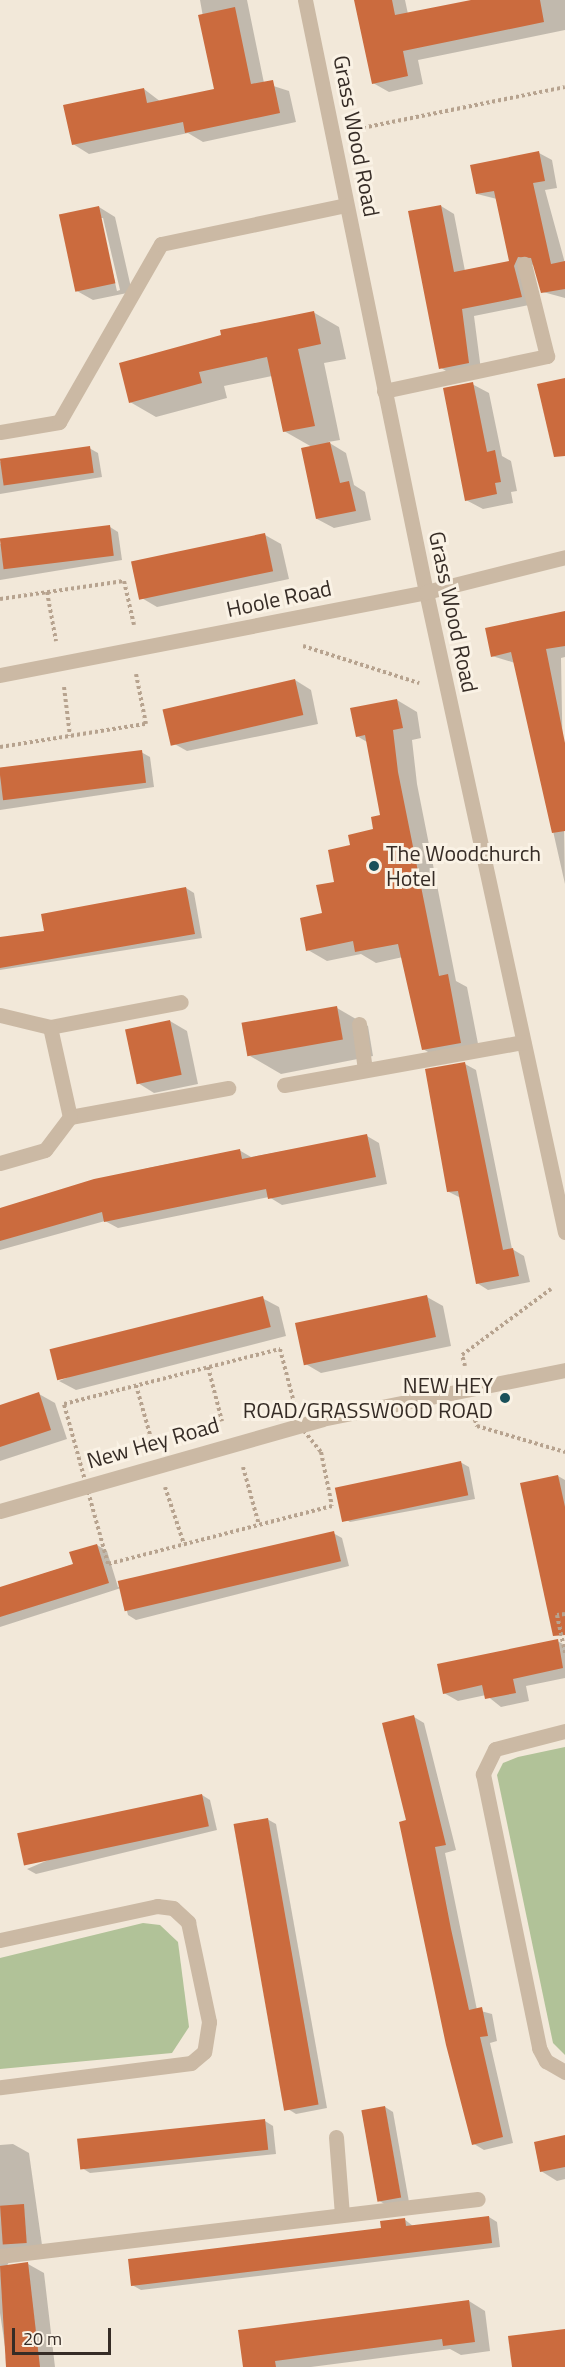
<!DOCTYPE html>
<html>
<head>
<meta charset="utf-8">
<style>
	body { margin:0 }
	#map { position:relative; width:565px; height:2367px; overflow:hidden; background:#f2e8d9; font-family:"Titillium Web",sans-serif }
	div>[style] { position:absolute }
	.green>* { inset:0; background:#b1c298 }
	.shadow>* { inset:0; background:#0003 }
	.building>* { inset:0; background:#cb6b3e; transform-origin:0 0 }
	.path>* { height:4px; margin-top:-2px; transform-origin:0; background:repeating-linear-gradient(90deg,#b7a38f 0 3px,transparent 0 6px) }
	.lane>* { height:15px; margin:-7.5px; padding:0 7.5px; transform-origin:7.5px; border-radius:7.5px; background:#cbb9a4 }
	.street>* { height:15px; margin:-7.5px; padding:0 7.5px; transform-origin:7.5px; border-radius:7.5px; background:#cbb9a4 }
	.dots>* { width:16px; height:16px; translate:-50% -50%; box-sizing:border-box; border:3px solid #faf2e5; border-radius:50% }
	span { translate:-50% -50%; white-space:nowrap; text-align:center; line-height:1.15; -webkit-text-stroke:6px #faf2e5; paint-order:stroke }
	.street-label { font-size:22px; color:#362c26 }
	.poi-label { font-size:22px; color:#362c26 }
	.left { translate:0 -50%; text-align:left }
	.right { translate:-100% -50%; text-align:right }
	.scale { position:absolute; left:12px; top:2328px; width:99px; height:27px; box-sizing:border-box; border:3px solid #362c26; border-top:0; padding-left:8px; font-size:18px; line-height:21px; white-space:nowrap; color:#362c26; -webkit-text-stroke:4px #faf2e5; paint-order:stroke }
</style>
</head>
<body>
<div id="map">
	<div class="green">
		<div style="clip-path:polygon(565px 1747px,565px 2055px,553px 2043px,497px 1775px,503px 1763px,518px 1757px)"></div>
		<div style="clip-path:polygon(143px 1923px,160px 1925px,178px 1942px,189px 2027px,172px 2053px,0 2069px,0 1958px)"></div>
	</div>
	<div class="shadow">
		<div style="clip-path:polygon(200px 0,247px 0,264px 83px,289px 91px,296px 122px,203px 142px,188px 133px,89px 154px,73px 144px,144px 89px,161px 102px,216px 90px)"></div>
		<div style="clip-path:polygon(356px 0,405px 0,408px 14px,479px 0,565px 0,565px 30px,418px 60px,423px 84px,389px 92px,373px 83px)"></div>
		<div style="clip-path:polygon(539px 153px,552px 160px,557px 188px,545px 190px,565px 263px,565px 298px,543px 292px,535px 263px,527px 269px,534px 304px,474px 316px,481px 370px,453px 375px,441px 368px,441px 206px,454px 214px,465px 271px,511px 262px,497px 199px,477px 194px)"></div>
		<div style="clip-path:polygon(evenodd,99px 207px,115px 217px,132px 292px,93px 300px,77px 291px,99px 207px,100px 218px,103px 218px,120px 290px,117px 291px,100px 218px)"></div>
		<div style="clip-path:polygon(313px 312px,339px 327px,346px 359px,324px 363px,340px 440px,328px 442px,346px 453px,354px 485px,365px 492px,371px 520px,334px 528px,317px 519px,312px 447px,284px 431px,272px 376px,224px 386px,227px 398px,156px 417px,130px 402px)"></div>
		<div style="clip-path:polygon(472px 384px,489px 393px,502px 456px,511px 461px,517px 491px,511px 492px,513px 503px,483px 509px,466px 500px)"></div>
		<div style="clip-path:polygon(89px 448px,98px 453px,102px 477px,0 494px,0 462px)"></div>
		<div style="clip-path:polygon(110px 527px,118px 532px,122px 560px,0 580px,0 544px)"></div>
		<div style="clip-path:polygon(265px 535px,281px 544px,289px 579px,157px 607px,140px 597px)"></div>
		<div style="clip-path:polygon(565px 613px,565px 657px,561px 658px,565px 884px,515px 663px,492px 656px)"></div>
		<div style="clip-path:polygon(295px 680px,311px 690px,318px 724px,187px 751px,171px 742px)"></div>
		<div style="clip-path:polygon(397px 700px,417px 712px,421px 738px,412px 740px,417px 784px,456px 981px,467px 987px,480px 1054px,443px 1061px,423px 1049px,403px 957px,376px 963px,361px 954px,327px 961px,308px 950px,352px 846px,375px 830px,382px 816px,367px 742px,357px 736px)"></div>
		<div style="clip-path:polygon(141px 752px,150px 757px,154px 787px,0 810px,0 773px)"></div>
		<div style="clip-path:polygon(186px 888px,194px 893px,202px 938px,0 970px,0 939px,46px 932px)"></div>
		<div style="clip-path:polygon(337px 1008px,368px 1026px,373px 1056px,281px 1074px,250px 1056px)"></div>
		<div style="clip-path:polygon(170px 1021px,187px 1031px,198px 1084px,154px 1093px,138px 1083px)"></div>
		<div style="clip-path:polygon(465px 1064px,476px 1070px,512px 1249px,524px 1256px,530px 1282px,488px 1290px,477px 1283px,461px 1198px,449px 1192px)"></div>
		<div style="clip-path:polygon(367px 1136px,379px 1143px,387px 1184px,282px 1205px,269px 1197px,118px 1228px,105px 1221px,0 1250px,0 1209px,148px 1168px,239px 1150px,251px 1157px)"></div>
		<div style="clip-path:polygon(427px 1297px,443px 1306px,451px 1346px,321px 1373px,304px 1363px)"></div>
		<div style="clip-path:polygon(262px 1298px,279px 1307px,286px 1336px,76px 1390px,59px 1381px)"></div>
		<div style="clip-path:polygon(39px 1394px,55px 1403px,67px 1439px,0 1461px,0 1407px)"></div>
		<div style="clip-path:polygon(460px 1462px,469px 1467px,475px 1499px,350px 1522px,342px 1517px)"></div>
		<div style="clip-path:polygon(558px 1476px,565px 1480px,565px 1622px)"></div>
		<div style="clip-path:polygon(333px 1533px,342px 1538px,349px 1566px,136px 1620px,128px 1615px,121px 1588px,0 1627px,0 1588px,74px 1564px,97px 1545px,107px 1551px,118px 1587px)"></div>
		<div style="clip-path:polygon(557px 1641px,565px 1645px,565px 1678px,526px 1686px,529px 1701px,501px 1707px,486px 1695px,458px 1701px,444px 1693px)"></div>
		<div style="clip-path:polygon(414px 1717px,424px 1723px,456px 1850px,445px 1853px,477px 2010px,492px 2014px,497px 2041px,490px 2043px,513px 2143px,484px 2150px,474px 2144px,408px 1821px)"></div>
		<div style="clip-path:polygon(202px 1795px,210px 1800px,217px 1830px,36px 1874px,27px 1869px)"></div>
		<div style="clip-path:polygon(267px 1819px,276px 1824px,327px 2108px,296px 2114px,288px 2109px)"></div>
		<div style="clip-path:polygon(385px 2107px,393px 2112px,409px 2202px,386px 2205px,378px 2200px)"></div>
		<div style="clip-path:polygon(265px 2121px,273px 2126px,276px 2154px,90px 2173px,82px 2168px)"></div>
		<div style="clip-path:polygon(565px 2137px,565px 2179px,557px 2181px,541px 2171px)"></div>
		<div style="clip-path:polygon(13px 2144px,29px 2153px,43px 2252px,11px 2257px,7px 2266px,28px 2264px,44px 2273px,55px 2367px,8px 2367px,0 2313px,0 2145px)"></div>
		<div style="clip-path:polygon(489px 2217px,497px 2222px,500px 2247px,141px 2290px,132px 2285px,383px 2230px,404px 2219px,413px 2226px)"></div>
		<div style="clip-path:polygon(469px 2301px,485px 2311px,490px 2351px,461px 2355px,450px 2349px,311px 2367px,245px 2367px)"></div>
	</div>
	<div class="building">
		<div style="clip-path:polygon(354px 0,392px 0,395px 15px,471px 0,540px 0,544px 22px,403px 51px,408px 76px,372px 84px)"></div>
		<div style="clip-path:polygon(235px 7px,251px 84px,273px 80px,280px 113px,185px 133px,183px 122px,72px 145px,63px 105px,144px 88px,147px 103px,214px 89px,198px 15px)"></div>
		<div style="clip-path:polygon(539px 151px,545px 181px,533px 183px,551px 264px,565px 261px,565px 289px,541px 293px,531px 258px,518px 257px,514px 266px,522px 297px,462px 309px,469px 363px,439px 369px,408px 211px,441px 205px,454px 272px,509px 261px,494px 191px,476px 194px,470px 165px)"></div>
		<div style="left:99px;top:206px;width:79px;height:41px;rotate:78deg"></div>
		<div style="clip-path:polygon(314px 311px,321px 344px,298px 349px,315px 426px,283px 432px,267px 357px,199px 372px,202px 383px,129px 403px,119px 363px,221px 335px,220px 330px)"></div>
		<div style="clip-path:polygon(565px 378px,565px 456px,554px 457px,537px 384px)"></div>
		<div style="clip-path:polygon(473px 382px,487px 452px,495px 450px,501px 482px,495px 483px,497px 494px,465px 501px,443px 388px)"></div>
		<div style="clip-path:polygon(330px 442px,340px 483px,349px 481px,356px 511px,316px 519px,301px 448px)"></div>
		<div style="left:90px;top:446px;width:27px;height:91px;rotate:82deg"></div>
		<div style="left:110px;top:525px;width:31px;height:111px;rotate:83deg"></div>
		<div style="left:265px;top:533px;width:39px;height:137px;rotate:78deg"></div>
		<div style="clip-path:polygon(565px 611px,565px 646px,546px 649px,565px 743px,565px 831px,552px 833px,511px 652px,491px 657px,485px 628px)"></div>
		<div style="left:295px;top:679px;width:37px;height:136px;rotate:77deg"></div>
		<div style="clip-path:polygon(397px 699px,403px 728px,393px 730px,398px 772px,439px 976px,448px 974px,461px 1043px,422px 1050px,398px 944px,355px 952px,353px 941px,306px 951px,300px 918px,322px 913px,316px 885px,334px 882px,328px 850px,350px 845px,348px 835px,373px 829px,371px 817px,380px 815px,365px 735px,356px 737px,350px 708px)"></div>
		<div style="left:142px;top:750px;width:33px;height:144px;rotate:83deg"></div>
		<div style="clip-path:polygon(186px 887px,195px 934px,0 968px,0 937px,44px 931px,41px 914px)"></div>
		<div style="left:337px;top:1006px;width:34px;height:97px;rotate:80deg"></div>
		<div style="left:170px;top:1020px;width:56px;height:46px;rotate:78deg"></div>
		<div style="clip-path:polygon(465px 1062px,503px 1250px,513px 1248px,519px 1276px,476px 1284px,458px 1191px,447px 1192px,425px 1069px)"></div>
		<div style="clip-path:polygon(367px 1134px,376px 1177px,268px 1199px,266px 1189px,104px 1222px,102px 1212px,0 1241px,0 1208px,94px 1179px,240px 1149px,242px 1159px)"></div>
		<div style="left:427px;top:1295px;width:43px;height:135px;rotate:78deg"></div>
		<div style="left:263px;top:1296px;width:32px;height:220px;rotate:76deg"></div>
		<div style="clip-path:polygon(39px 1392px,51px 1430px,0 1447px,0 1405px)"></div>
		<div style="left:461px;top:1461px;width:35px;height:129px;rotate:78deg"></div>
		<div style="clip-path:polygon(558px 1475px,565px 1507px,565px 1635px,553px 1636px,520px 1483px)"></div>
		<div style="left:334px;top:1531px;width:31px;height:222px;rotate:77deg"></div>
		<div style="clip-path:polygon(97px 1544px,109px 1583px,0 1617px,0 1587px,73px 1564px,69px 1552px)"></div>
		<div style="clip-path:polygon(558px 1639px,563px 1668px,513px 1679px,516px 1693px,485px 1699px,482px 1685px,443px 1694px,437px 1664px)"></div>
		<div style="clip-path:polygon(414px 1715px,446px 1845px,435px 1847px,451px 1929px,469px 2010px,482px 2007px,488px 2036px,480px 2037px,503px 2137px,472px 2145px,446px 2045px,399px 1822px,406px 1820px,382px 1723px)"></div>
		<div style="left:202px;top:1794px;width:33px;height:189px;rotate:78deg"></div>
		<div style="left:268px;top:1818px;width:291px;height:35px;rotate:80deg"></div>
		<div style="left:385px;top:2106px;width:93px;height:24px;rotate:80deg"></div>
		<div style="left:265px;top:2119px;width:31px;height:189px;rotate:84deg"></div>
		<div style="clip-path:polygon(565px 2135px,565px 2167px,540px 2172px,534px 2142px)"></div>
		<div style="left:24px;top:2204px;width:39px;height:24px;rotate:86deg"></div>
		<div style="clip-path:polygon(489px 2216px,492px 2243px,131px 2286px,128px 2259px,381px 2228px,380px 2221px,405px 2218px,406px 2226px)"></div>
		<div style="clip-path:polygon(28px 2262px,40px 2367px,6px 2367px,0 2266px)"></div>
		<div style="clip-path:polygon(469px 2300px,475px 2342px,443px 2346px,442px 2339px,275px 2361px,276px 2367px,243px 2367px,238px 2330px)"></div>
		<div style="clip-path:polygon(565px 2329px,565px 2367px,512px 2367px,508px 2336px)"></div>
	</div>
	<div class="path">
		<div style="left:357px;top:129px;width:212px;rotate:-11.4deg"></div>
		<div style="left:47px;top:592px;width:50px;rotate:79.6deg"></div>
		<div style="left:0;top:599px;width:125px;rotate:-8.3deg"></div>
		<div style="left:124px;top:581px;width:45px;rotate:77.2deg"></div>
		<div style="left:303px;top:646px;width:122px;rotate:17.7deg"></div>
		<div style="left:64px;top:687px;width:49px;rotate:83deg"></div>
		<div style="left:0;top:747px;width:148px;rotate:-9deg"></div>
		<div style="left:146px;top:724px;width:51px;rotate:-101.3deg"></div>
		<div style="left:280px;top:1349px;width:80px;rotate:75.4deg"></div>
		<div style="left:300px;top:1426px;width:33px;rotate:51deg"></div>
		<div style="left:321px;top:1452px;width:55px;rotate:78.5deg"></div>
		<div style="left:332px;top:1506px;width:231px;rotate:165.5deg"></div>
		<div style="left:108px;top:1564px;width:166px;rotate:-105.4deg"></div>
		<div style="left:64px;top:1404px;width:223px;rotate:-14.3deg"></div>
		<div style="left:465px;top:1366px;width:11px;rotate:-105deg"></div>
		<div style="left:462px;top:1355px;width:111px;rotate:-36.6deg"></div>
		<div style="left:208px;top:1367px;width:56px;rotate:75.5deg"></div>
		<div style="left:136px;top:1385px;width:59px;rotate:74.3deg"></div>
		<div style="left:473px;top:1414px;width:13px;rotate:72deg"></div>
		<div style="left:477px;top:1426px;width:92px;rotate:16.5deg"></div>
		<div style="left:243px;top:1467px;width:60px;rotate:74.6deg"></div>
		<div style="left:165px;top:1487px;width:60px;rotate:71.6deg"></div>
		<div style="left:565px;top:1614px;width:8px;rotate:173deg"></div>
		<div style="left:557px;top:1615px;width:39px;rotate:78deg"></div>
	</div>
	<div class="lane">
		<div style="left:384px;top:391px;width:167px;rotate:-12.1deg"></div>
		<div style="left:547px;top:356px;width:95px;rotate:-104deg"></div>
		<div style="left:50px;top:1027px;width:133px;rotate:-10.8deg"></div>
		<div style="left:70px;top:1117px;width:161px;rotate:-10.4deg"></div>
		<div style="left:336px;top:2137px;width:78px;rotate:85.6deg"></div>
		<div style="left:0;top:2256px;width:481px;rotate:-6.8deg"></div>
	</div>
	<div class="street">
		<div style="left:305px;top:0;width:604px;rotate:78.45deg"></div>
		<div style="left:426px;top:592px;width:655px;rotate:77.75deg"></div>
		<div style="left:0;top:432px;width:60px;rotate:-9.6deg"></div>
		<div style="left:59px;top:422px;width:205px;rotate:-60.2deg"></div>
		<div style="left:161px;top:244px;width:189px;rotate:-11.9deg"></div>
		<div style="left:0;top:675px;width:434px;rotate:-11deg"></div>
		<div style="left:426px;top:592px;width:143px;rotate:-14.1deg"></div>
		<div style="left:0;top:1015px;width:51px;rotate:13.5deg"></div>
		<div style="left:50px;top:1027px;width:92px;rotate:77.5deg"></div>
		<div style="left:70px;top:1117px;width:41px;rotate:127.1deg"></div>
		<div style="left:45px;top:1150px;width:47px;rotate:163.9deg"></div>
		<div style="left:359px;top:1024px;width:46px;rotate:82.6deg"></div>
		<div style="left:284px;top:1085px;width:243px;rotate:-10.2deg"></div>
		<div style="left:0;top:1511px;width:335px;rotate:-15.9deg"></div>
		<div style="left:322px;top:1419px;width:248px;rotate:-11.4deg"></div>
		<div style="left:565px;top:1731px;width:72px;rotate:165.6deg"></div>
		<div style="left:495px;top:1749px;width:28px;rotate:116deg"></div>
		<div style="left:483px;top:1774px;width:280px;rotate:78.4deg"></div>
		<div style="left:539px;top:2048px;width:15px;rotate:62deg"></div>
		<div style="left:546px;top:2061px;width:22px;rotate:30deg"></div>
		<div style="left:0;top:1940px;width:161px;rotate:-12.2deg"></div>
		<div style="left:157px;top:1906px;width:16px;rotate:7deg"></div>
		<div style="left:173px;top:1908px;width:21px;rotate:43deg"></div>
		<div style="left:188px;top:1922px;width:102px;rotate:78.1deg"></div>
		<div style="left:209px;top:2022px;width:30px;rotate:99deg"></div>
		<div style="left:204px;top:2052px;width:17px;rotate:140deg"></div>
		<div style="left:191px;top:2063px;width:193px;rotate:172.8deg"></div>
	</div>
	<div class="dots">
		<div style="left:374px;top:866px;background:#1a5059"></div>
		<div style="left:505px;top:1398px;background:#1a5059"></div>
	</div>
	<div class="street-label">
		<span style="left:356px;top:136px;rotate:79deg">Grass Wood Road</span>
		<span style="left:279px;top:599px;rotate:-12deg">Hoole Road</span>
		<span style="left:453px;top:612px;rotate:78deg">Grass Wood Road</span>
		<span style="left:153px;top:1443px;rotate:-16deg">New Hey Road</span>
	</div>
	<div class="poi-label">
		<span class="left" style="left:386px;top:866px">The Woodchurch<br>Hotel</span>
		<span class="right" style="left:493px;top:1398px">NEW HEY<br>ROAD/GRASSWOOD ROAD</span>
	</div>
	<div class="scale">20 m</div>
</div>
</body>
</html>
